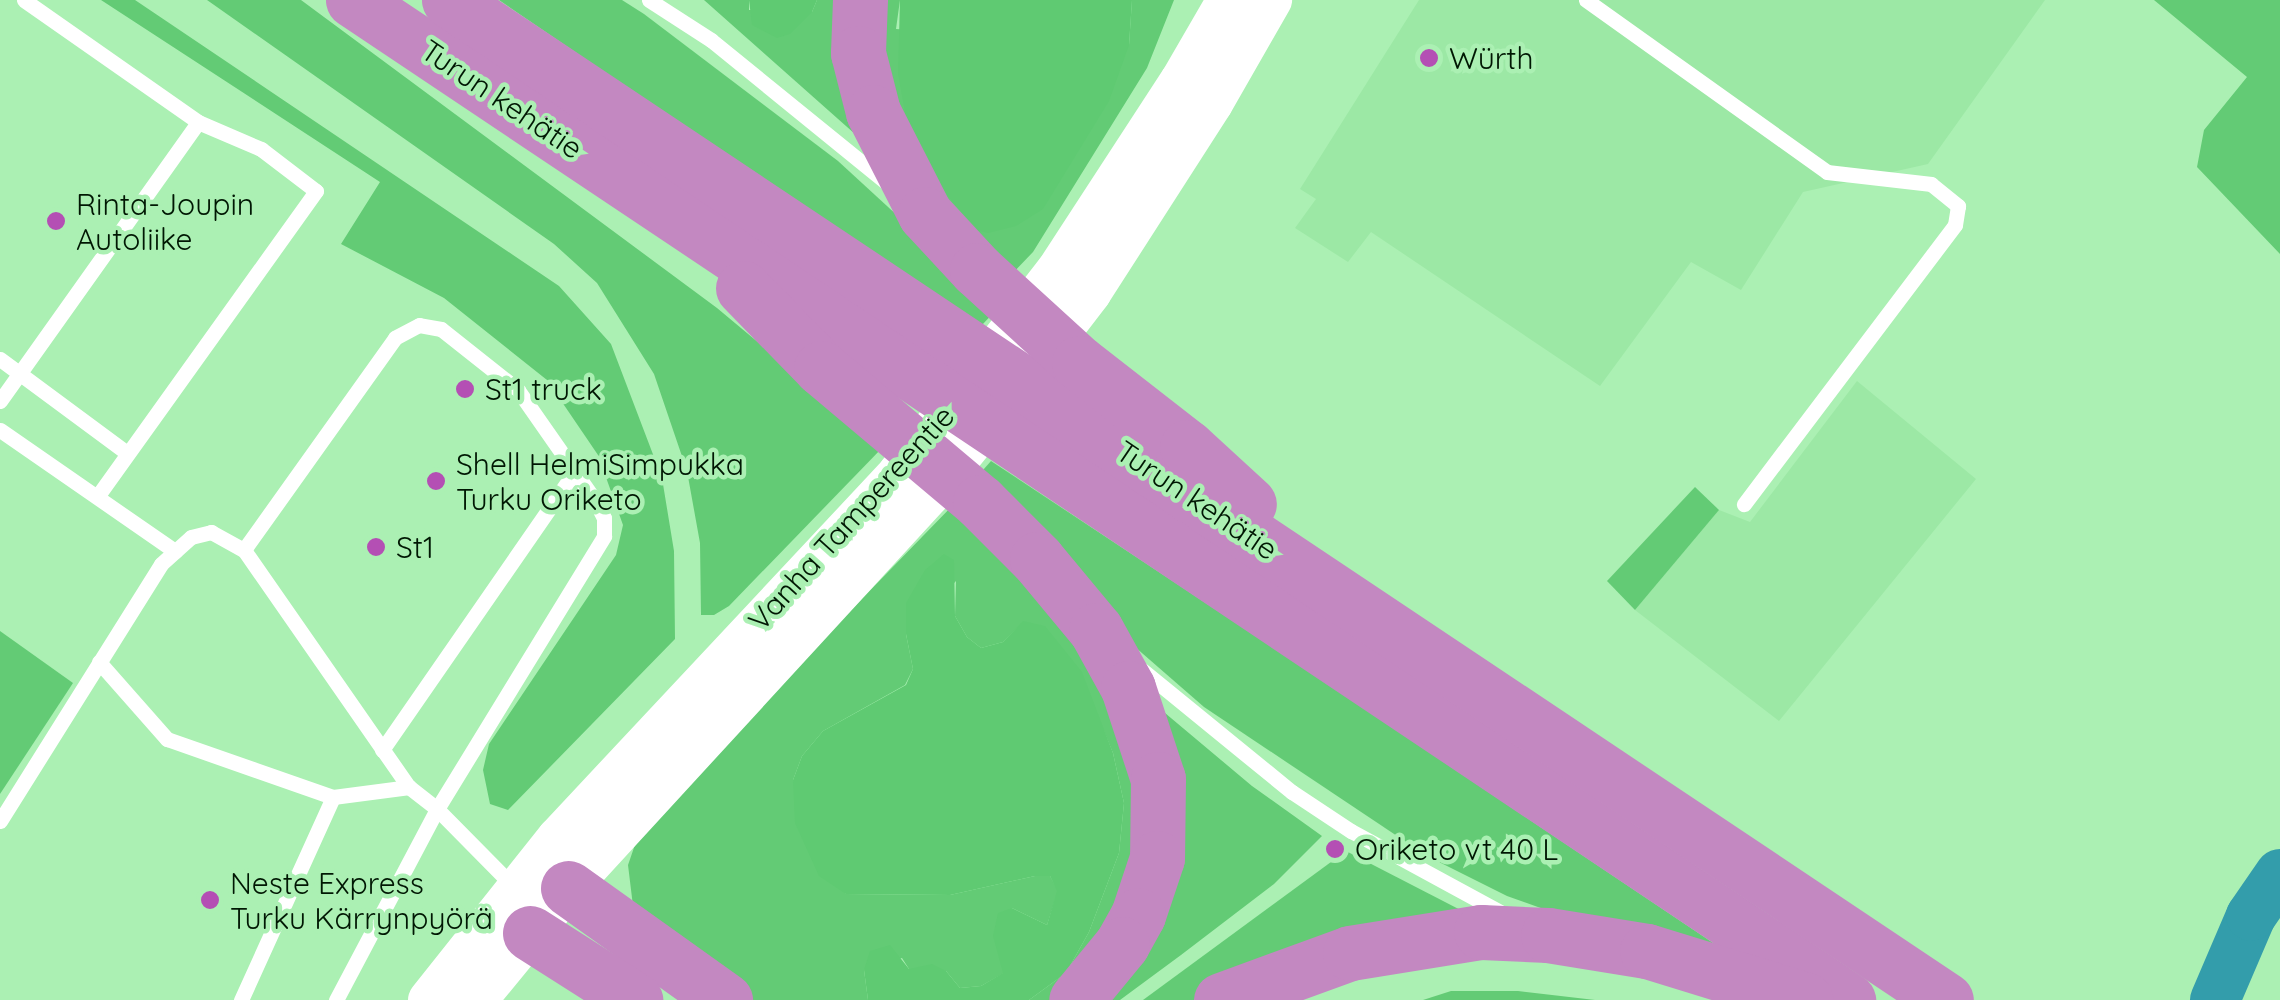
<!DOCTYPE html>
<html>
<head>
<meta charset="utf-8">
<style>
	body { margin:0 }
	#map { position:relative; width:2280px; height:1000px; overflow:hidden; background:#abf0b3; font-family:Quicksand,sans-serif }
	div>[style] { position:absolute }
	.built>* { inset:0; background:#9ce8a5 }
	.green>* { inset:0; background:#63cb75 }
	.forest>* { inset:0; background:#5fca72 }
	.river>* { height:50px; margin:-25px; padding:0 25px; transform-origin:25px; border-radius:25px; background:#339dab }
	.lane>* { height:15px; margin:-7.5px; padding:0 7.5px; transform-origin:7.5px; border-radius:7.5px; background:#fff }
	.secondary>* { height:42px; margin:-21px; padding:0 21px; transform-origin:21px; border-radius:21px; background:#fff }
	.highway>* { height:55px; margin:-27.5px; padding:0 27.5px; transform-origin:27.5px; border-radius:27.5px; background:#c388c1 }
	.dots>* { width:28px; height:28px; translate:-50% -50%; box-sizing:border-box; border:5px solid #abf0b3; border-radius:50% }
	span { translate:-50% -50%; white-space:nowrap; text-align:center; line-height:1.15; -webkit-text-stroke:9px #abf0b3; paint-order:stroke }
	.poi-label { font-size:30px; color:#001703 }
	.left { translate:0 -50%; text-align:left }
	.street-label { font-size:30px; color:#001703 }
</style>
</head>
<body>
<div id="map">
	<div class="built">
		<div style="clip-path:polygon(1419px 0,2045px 0,1928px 164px,1803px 192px,1741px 290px,1691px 262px,1600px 386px,1371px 232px,1348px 262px,1295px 228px,1316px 199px,1300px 189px)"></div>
		<div style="clip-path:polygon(1857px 381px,1976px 479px,1779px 721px,1635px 610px,1719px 510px,1750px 522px)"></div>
	</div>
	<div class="green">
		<div style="clip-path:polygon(101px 0,135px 0,559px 286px,611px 344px,662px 478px,674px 551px,675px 639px,508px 810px,490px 804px,483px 770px,489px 744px,616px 555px,623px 525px,598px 455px,547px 380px,444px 298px,341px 244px,380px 182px)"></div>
		<div style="clip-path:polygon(207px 0,301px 0,717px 308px,883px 447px,729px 606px,714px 615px,701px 615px,700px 543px,687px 471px,654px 374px,597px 283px,554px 244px)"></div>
		<div style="clip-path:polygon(499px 0,622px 0,644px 14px,838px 161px,998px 308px,982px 325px,841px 234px)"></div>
		<div style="clip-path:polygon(704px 0,749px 0,749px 10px,812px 12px,817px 0,840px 0,864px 142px)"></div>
		<div style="clip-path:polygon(874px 0,900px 0,896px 29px,1129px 45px,1132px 0,1174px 0,1147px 68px,1033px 252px,1010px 276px,909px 160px)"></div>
		<div style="clip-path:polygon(2154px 0,2280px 0,2280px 254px,2197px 167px,2204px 130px,2247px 77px)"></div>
		<div style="clip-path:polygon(991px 461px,1289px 658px,1740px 961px,1574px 920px,1507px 896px,1427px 856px,1204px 707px,1127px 640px,976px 478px)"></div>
		<div style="clip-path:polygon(1695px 487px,1719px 510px,1635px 610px,1607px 581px)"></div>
		<div style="clip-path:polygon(955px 503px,1106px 667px,1148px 847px,1063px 1000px,1029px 1000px,1066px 973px,1089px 932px,1119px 853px,1124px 803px,1113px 753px,1097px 714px,1023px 622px,1003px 642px,981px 648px,967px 637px,955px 616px,956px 581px,906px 634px,913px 669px,905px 685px,823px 731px,802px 756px,793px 780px,846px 894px,950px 895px,1035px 876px,1050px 876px,1058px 891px,1047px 925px,1012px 908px,1001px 959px,1004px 973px,981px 986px,960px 988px,946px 971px,909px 969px,902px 958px,864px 970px,868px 1000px,753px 1000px,633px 906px,628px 865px,638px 836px,651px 816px)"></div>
		<div style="clip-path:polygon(0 631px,73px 683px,0 794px)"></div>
		<div style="clip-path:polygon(1165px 713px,1252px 786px,1322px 836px,1274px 884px,1181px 955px,1120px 1000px,1102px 1000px)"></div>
		<div style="clip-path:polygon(1346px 851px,1478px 919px,1195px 1000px,1143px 1000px)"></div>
		<div style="clip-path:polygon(1451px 991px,1518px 991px,1595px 1000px,1423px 1000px)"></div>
	</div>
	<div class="forest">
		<div style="clip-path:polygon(749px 0,817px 0,812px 12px,790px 34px,777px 38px,752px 25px)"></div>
		<div style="clip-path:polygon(900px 0,1132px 0,1129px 45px,1109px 101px,1043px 209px,1016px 226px,988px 233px,975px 230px,937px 182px,907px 123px,898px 74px)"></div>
		<div style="clip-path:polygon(944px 554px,954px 560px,955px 616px,967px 637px,981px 648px,1003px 642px,1023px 621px,1045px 626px,1082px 672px,1113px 753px,1124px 803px,1119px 853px,1089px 932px,1066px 973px,1029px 1000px,868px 1000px,864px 970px,870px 951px,890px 945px,909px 969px,932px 964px,946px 971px,960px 988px,981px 986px,1003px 973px,993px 936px,998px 913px,1012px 908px,1047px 925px,1057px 891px,1050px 876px,1035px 876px,950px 895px,846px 894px,819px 876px,795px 823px,793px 780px,802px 756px,823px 731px,906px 685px,913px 669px,906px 634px,906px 603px,925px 570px)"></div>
	</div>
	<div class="river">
		<div style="left:2215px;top:1000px;width:91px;rotate:-66.8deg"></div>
		<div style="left:2251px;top:916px;width:51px;rotate:-55.4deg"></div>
	</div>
	<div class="lane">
		<div style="left:24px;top:0;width:213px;rotate:35deg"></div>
		<div style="left:198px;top:122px;width:69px;rotate:23.2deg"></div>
		<div style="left:261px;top:149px;width:69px;rotate:37.4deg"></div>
		<div style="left:316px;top:191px;width:375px;rotate:125.6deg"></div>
		<div style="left:649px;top:0;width:74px;rotate:32.8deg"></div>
		<div style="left:711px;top:40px;width:227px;rotate:39.1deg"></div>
		<div style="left:1586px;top:0;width:296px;rotate:35.5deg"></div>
		<div style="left:1827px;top:172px;width:105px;rotate:6.6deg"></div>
		<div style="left:1931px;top:184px;width:35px;rotate:39deg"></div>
		<div style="left:1958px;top:206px;width:19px;rotate:99deg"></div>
		<div style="left:1955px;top:225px;width:350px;rotate:127.1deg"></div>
		<div style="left:0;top:359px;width:158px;rotate:36.5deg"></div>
		<div style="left:0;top:401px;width:342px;rotate:-54.6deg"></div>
		<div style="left:0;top:430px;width:213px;rotate:34.7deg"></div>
		<div style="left:99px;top:662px;width:103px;rotate:48.6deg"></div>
		<div style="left:167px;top:739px;width:176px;rotate:19.3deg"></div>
		<div style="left:333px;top:797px;width:77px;rotate:-7.5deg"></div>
		<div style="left:409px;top:787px;width:36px;rotate:38deg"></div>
		<div style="left:437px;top:809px;width:110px;rotate:45.4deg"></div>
		<div style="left:1141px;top:669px;width:195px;rotate:39.2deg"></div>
		<div style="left:1292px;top:792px;width:71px;rotate:33.5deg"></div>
		<div style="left:1351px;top:831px;width:172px;rotate:28.5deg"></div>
		<div style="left:382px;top:750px;width:339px;rotate:-55.3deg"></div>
		<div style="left:0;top:821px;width:303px;rotate:-57.9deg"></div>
		<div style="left:161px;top:564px;width:40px;rotate:-42deg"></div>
		<div style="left:191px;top:537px;width:21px;rotate:-14deg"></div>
		<div style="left:211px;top:532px;width:38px;rotate:29deg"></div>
		<div style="left:241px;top:1000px;width:223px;rotate:-65.6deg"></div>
		<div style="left:336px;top:1000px;width:216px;rotate:-62.1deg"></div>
		<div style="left:437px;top:809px;width:320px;rotate:-58.5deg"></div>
		<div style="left:604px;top:536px;width:18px;rotate:-90deg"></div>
		<div style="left:604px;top:518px;width:18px;rotate:-117deg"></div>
		<div style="left:596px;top:502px;width:136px;rotate:-124.9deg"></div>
		<div style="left:518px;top:390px;width:98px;rotate:-141.6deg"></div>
		<div style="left:441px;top:329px;width:22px;rotate:-170deg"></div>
		<div style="left:419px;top:325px;width:27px;rotate:152deg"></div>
		<div style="left:395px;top:338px;width:260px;rotate:125.5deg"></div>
		<div style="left:244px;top:550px;width:289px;rotate:55.2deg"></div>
	</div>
	<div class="secondary">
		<div style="left:429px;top:1000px;width:207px;rotate:-51.5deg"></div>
		<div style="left:558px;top:838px;width:500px;rotate:-46.9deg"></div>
		<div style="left:899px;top:473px;width:256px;rotate:-52deg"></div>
		<div style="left:1057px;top:271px;width:227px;rotate:-56.9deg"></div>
		<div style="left:1181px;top:81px;width:94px;rotate:-59.9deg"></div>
		<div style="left:476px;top:1000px;width:145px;rotate:-50.6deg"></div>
		<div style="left:568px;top:888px;width:534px;rotate:-47.43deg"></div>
		<div style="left:929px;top:495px;width:183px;rotate:-51deg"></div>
		<div style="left:1044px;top:353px;width:76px;rotate:-52.5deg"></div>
		<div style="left:1090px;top:293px;width:226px;rotate:-57.3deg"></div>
		<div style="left:1212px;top:103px;width:119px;rotate:-60.2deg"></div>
	</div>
	<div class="highway">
		<div style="left:353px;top:0;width:1799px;rotate:33.78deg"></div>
		<div style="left:449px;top:0;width:1800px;rotate:33.74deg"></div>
		<div style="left:860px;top:0;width:53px;rotate:92.2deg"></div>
		<div style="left:858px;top:53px;width:61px;rotate:75.7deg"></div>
		<div style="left:873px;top:112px;width:114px;rotate:63deg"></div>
		<div style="left:925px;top:214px;width:76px;rotate:47.1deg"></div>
		<div style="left:977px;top:270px;width:138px;rotate:42.4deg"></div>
		<div style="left:1079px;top:363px;width:137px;rotate:37.9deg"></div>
		<div style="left:1187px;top:447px;width:84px;rotate:42.6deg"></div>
		<div style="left:743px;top:288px;width:112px;rotate:45.7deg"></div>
		<div style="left:821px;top:368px;width:208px;rotate:40.1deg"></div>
		<div style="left:980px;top:502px;width:81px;rotate:45deg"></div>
		<div style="left:1037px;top:559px;width:92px;rotate:50.3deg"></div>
		<div style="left:1096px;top:630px;width:66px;rotate:61.1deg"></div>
		<div style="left:1128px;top:688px;width:96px;rotate:71.8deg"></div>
		<div style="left:1158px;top:779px;width:79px;rotate:90.7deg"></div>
		<div style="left:1157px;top:858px;width:60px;rotate:108.4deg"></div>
		<div style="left:1138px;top:915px;width:33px;rotate:119deg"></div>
		<div style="left:1122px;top:944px;width:72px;rotate:129.4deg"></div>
		<div style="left:568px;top:888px;width:193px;rotate:35.5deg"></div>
		<div style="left:530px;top:933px;width:125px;rotate:32.5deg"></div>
		<div style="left:1221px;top:1000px;width:137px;rotate:-20deg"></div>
		<div style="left:1350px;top:953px;width:133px;rotate:-9.1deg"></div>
		<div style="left:1481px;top:932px;width:67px;rotate:2.6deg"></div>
		<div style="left:1548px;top:935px;width:100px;rotate:9.2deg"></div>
		<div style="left:1647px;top:951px;width:166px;rotate:17.1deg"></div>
	</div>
	<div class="dots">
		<div style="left:1429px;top:58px;background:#b44fb4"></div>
		<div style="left:56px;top:221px;background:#b44fb4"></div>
		<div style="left:465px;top:389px;background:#b44fb4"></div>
		<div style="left:436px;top:481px;background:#b44fb4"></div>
		<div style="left:376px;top:547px;background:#b44fb4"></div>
		<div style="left:1335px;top:849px;background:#b44fb4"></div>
		<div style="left:210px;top:900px;background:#b44fb4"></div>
	</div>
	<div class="poi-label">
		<span class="left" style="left:1449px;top:58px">Würth</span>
		<span class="left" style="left:76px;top:221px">Rinta-Joupin<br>Autoliike</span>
		<span class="left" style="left:485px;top:389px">St1 truck</span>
		<span class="left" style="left:456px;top:481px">Shell HelmiSimpukka<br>Turku Oriketo</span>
		<span class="left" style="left:396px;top:547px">St1</span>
		<span class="left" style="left:1355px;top:849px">Oriketo vt 40 L</span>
		<span class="left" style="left:230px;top:900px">Neste Express<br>Turku Kärrynpyörä</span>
	</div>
	<div class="street-label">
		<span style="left:502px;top:99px;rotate:34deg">Turun kehätie</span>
		<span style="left:1197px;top:500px;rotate:34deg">Turun kehätie</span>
		<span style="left:851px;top:518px;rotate:-48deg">Vanha Tampereentie</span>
	</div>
</div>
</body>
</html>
